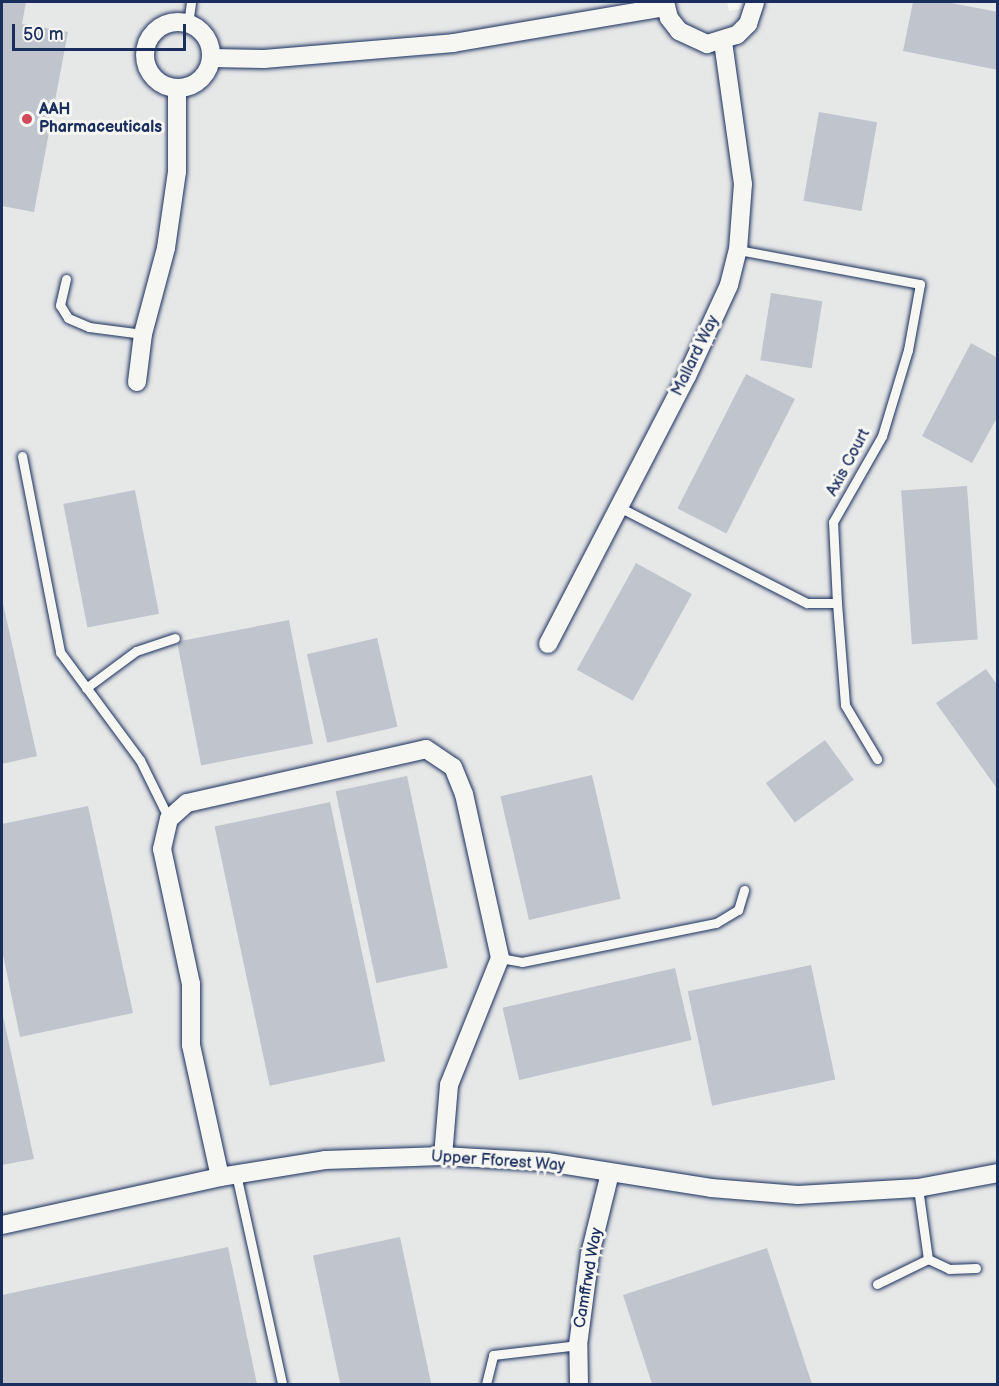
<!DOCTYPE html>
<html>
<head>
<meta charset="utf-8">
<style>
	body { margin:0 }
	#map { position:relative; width:999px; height:1386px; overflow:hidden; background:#f6f6f2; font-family:"Balsamiq Sans",sans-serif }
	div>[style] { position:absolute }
	.built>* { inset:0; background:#e6e7e7 }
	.building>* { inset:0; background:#c0c4cd; transform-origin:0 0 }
	.roads { filter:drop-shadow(0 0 2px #1b2f5e) drop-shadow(0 0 2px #1b2f5e) }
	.service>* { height:9px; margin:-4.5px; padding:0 4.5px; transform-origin:4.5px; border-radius:4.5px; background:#f6f6f2 }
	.minor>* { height:18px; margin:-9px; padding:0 9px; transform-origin:9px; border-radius:9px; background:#f6f6f2 }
	.minor>.ring { margin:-9px; padding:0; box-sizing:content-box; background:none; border:18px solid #f6f6f2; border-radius:50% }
	.dots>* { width:16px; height:16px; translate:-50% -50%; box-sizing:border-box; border:3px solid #f6f6f2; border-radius:50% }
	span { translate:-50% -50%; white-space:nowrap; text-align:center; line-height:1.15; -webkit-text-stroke:6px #f6f6f2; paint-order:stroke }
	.poi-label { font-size:16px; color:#1b2f5e; font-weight:700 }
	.left { translate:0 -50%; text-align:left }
	.street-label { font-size:16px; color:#1b2f5e }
	.frame { position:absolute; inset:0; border:3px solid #1b2f5e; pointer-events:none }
	.scale { position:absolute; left:12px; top:24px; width:174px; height:27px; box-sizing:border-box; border:3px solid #1b2f5e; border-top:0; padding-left:8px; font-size:18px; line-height:21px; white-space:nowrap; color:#1b2f5e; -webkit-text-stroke:4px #f6f6f2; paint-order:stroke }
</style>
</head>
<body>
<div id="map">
	<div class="built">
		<div style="clip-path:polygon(2px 2px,727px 2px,729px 11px,775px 2px,997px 2px,997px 1384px,2px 1384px)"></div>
	</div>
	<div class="building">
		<div style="clip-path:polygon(2px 2px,26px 2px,22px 24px,68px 32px,34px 212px,2px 206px)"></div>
		<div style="clip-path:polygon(913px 2px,946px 2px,998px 12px,998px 70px,903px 51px)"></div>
		<div style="left:819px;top:112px;width:59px;height:90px;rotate:10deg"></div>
		<div style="left:771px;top:293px;width:52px;height:68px;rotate:9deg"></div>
		<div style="clip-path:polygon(971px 343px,998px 358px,998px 416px,972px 463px,922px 436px)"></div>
		<div style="left:746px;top:374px;width:55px;height:151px;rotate:27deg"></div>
		<div style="left:967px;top:486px;width:154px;height:66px;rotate:86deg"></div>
		<div style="left:135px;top:490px;width:126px;height:73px;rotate:79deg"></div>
		<div style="left:636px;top:563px;width:64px;height:122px;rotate:29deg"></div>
		<div style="clip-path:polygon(2px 599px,37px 756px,2px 764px)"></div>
		<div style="left:289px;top:620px;width:126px;height:114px;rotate:79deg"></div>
		<div style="left:377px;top:638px;width:91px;height:72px;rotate:77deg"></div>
		<div style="clip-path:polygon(986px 669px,998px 686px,998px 790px,936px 703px)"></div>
		<div style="left:825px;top:740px;width:49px;height:73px;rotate:54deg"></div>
		<div style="left:592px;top:775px;width:127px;height:94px;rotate:77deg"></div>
		<div style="left:407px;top:776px;width:196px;height:73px;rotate:78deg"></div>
		<div style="left:330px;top:802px;width:265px;height:118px;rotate:78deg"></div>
		<div style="clip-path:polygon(88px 806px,133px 1013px,20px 1037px,2px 950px,2px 824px)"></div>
		<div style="left:811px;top:965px;width:117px;height:126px;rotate:78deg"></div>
		<div style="left:675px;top:968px;width:74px;height:177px;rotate:77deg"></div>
		<div style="clip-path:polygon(2px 1011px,34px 1159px,2px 1165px)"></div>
		<div style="left:400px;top:1237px;width:150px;height:89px;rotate:78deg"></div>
		<div style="clip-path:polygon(228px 1247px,257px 1384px,2px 1384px,2px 1295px)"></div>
		<div style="clip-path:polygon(767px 1248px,812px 1384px,652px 1384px,623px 1295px)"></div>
	</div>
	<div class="roads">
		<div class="service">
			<div style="left:188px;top:24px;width:22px;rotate:-82deg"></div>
			<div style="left:66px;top:279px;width:27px;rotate:103deg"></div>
			<div style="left:60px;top:305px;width:15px;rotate:58deg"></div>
			<div style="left:68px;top:318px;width:23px;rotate:23deg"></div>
			<div style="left:89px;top:327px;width:54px;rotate:7.4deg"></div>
			<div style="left:22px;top:456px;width:200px;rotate:79deg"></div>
			<div style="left:60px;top:652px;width:134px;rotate:53.5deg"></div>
			<div style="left:140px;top:760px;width:66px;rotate:63.8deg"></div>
			<div style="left:619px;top:507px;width:211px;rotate:27.1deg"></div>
			<div style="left:807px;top:603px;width:30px"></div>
			<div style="left:837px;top:603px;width:81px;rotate:-92.8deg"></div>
			<div style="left:833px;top:522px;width:99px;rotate:-60.3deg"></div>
			<div style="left:882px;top:436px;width:90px;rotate:-73.2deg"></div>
			<div style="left:908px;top:350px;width:67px;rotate:-79.7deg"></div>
			<div style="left:920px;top:284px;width:185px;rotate:-169.4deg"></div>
			<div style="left:837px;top:603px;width:102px;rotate:85.5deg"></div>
			<div style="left:845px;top:705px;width:63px;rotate:59.3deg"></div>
			<div style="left:86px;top:688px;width:62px;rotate:-36.5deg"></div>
			<div style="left:136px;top:651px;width:41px;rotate:-18.4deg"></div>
			<div style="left:500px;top:958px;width:22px;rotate:10deg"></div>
			<div style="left:522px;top:962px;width:198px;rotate:-11.4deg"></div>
			<div style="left:716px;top:923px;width:26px;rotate:-31deg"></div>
			<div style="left:738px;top:910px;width:21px;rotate:-73deg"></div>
			<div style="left:236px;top:1174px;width:215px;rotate:77.6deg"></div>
			<div style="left:918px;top:1188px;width:72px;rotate:82deg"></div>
			<div style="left:928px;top:1259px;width:23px;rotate:25deg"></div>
			<div style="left:949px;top:1269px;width:27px;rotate:-2deg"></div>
			<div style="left:877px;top:1284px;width:57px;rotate:-26.1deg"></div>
			<div style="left:486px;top:1384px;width:30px;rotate:-76deg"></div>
			<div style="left:493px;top:1355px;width:86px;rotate:-6.7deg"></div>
		</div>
		<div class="minor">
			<div style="left:665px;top:2px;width:16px;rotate:76deg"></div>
			<div style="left:669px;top:18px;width:16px;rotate:52deg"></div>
			<div style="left:679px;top:31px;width:31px;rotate:25deg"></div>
			<div style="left:707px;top:44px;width:31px;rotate:-17deg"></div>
			<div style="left:737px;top:35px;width:16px;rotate:-45deg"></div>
			<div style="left:748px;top:24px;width:23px;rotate:-72deg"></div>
			<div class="ring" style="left:145px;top:22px;width:48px;height:48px"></div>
			<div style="left:211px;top:58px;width:53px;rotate:1.1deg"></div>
			<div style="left:264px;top:59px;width:190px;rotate:-4.8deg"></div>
			<div style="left:453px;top:43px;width:216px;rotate:-9.6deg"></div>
			<div style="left:137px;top:382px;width:48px;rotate:-82.9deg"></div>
			<div style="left:143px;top:334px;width:89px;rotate:-75deg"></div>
			<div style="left:166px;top:248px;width:77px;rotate:-81.8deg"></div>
			<div style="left:177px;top:172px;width:84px;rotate:-90deg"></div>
			<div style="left:548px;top:644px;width:302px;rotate:-62.6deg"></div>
			<div style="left:687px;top:376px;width:100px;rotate:-65.2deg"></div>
			<div style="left:729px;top:285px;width:36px;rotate:-76deg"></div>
			<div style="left:738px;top:250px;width:66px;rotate:-85.7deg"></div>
			<div style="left:743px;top:184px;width:143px;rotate:-98deg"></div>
			<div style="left:220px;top:1177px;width:135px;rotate:-102.4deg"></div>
			<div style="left:191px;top:1045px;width:61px;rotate:-90deg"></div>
			<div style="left:191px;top:984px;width:138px;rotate:-102.1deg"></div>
			<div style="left:162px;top:849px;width:31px;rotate:-77deg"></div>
			<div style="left:169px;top:819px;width:24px;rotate:-42deg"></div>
			<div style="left:187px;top:803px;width:245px;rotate:-12.7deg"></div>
			<div style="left:426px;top:749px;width:32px;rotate:34deg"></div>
			<div style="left:453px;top:767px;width:29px;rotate:68deg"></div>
			<div style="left:464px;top:794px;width:168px;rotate:77.6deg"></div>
			<div style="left:500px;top:958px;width:137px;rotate:111.9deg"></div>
			<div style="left:449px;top:1085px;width:71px;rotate:94.8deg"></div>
			<div style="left:2px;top:1225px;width:223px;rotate:-12.4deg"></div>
			<div style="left:220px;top:1177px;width:106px;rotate:-9.2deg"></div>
			<div style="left:325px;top:1160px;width:118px;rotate:-1.9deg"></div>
			<div style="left:443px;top:1156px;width:104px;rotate:3.3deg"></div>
			<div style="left:547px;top:1162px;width:166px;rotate:9deg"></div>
			<div style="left:711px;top:1188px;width:87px;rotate:4.6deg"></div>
			<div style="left:798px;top:1195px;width:120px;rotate:-3.3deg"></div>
			<div style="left:918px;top:1188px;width:81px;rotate:-10.6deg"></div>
			<div style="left:579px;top:1384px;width:39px;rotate:-91deg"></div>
			<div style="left:578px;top:1345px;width:92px;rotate:-82.5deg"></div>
			<div style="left:590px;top:1254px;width:83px;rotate:-76.1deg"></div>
		</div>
	</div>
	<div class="dots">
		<div style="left:27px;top:119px;background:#d1495b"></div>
	</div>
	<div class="poi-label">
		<span class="left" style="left:39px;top:119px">AAH<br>Pharmaceuticals</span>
	</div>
	<div class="street-label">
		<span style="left:696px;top:356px;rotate:-64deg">Mallard Way</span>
		<span style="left:849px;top:463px;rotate:-62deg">Axis Court</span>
		<span style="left:498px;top:1162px;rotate:4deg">Upper Fforest Way</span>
		<span style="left:589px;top:1278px;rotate:-80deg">Camffrwd Way</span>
	</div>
	<div class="frame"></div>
	<div class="scale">50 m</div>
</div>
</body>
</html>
